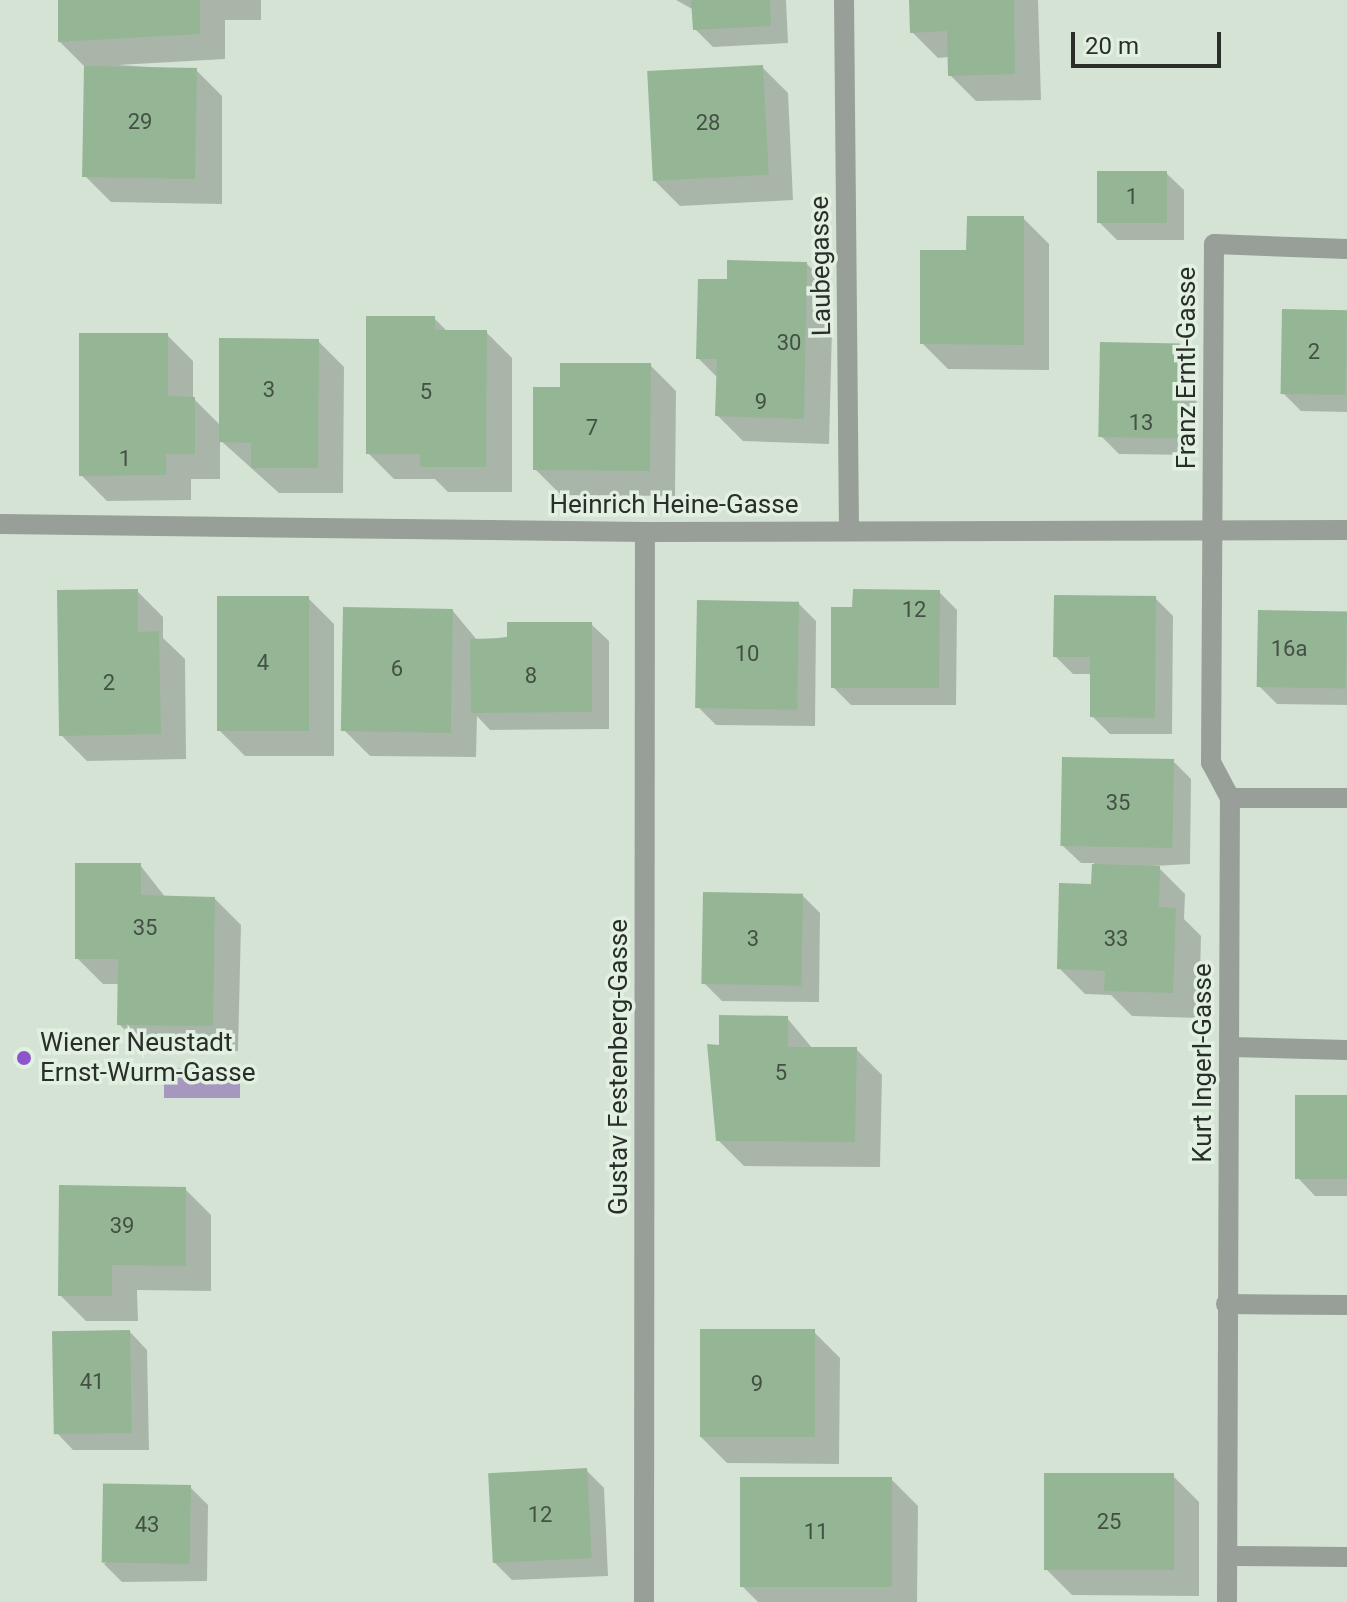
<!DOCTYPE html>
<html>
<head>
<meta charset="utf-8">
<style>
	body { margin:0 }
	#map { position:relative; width:1347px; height:1602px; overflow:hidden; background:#d5e3d5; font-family:Roboto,sans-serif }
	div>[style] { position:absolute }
	.water>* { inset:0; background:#a597be; transform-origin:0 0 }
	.shadow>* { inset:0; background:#0003 }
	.building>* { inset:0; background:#94b695; transform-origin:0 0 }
	.minor>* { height:20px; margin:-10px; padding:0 10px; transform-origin:10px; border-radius:10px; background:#989e98 }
	.dots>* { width:22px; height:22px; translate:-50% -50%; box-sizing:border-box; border:4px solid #e2f0e2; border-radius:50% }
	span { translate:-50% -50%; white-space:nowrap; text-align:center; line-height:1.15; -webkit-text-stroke:7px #e2f0e2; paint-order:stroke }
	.number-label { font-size:22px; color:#445044 }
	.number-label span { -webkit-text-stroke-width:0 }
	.street-label { font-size:26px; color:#292e29 }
	.poi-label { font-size:26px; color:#292e29 }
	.left { translate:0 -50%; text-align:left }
	.scale { position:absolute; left:1071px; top:32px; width:150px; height:36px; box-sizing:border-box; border:4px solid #292e29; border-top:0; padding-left:10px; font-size:24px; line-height:28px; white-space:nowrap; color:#292e29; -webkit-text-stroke:6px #e2f0e2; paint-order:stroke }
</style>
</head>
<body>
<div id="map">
	<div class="water">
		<div style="left:164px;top:1068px;width:76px;height:30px"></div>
	</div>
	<div class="shadow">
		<div style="clip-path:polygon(60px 0,261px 0,261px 20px,225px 20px,225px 59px,118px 65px,196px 70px,222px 96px,222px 204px,111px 202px,85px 176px,86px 68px,60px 42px)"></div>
		<div style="clip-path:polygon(676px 0,786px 0,788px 43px,713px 47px,695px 29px,694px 10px)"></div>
		<div style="clip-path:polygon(912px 0,1038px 0,1041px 100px,976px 101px,950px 75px,949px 57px,938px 58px,912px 32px)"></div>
		<div style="clip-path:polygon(762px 67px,788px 93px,793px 200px,680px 206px,654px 180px)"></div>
		<div style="clip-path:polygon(1166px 173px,1184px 190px,1184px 240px,1117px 240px,1099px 222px)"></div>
		<div style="clip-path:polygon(1023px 218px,1049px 244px,1049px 370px,948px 369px,922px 343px,968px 252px)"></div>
		<div style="clip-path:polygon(807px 264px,833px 290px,829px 444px,743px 441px,717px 415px,718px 378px,698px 358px,729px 281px)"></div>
		<div style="clip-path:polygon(1347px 312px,1347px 412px,1301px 411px,1283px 393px)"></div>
		<div style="clip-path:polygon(434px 318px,448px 332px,486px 332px,512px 358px,512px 492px,448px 492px,435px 479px,394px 479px,368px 453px)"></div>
		<div style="clip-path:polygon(167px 335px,193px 361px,193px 398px,221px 426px,318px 341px,344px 367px,343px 493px,279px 493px,220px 440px,220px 479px,191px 479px,191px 500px,107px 501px,81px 475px)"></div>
		<div style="clip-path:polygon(1180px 345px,1197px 363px,1196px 455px,1119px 454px,1101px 436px)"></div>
		<div style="clip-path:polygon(650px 365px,676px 391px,675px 496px,561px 495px,535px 469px,562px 389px)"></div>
		<div style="clip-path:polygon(137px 591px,163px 617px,163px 638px,185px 659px,186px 759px,87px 761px,61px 735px)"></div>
		<div style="clip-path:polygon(939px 592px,957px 610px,956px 705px,851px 705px,833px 687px,854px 609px)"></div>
		<div style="clip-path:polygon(308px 598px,334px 624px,334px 756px,245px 756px,219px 730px)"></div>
		<div style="clip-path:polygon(1155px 598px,1173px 616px,1172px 734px,1110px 734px,1092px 716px,1092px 674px,1073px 674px,1055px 656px)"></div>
		<div style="clip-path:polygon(798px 603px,816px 621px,815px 726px,716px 725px,698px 707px)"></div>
		<div style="clip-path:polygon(452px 610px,478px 641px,591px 624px,609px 641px,609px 729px,490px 730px,477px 716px,476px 757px,370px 756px,344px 730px)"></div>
		<div style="clip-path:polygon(1347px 613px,1347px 705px,1277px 704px,1260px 687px)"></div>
		<div style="clip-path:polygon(1173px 761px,1191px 779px,1190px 864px,1135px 867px,1159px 868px,1185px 894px,1184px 919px,1201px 936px,1199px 1018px,1132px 1016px,1111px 995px,1085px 994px,1059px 968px,1093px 886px,1094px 863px,1081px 863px,1063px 846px)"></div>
		<div style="clip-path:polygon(140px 865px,166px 898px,215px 899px,241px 925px,238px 1051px,145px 1050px,119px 1024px,119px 984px,103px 984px,77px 958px)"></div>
		<div style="clip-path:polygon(802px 895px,820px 913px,819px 1002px,722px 1001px,704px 983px)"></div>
		<div style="clip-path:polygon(787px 1018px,813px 1049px,856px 1049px,882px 1075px,880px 1167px,744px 1166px,718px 1140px,721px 1047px)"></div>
		<div style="clip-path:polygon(1347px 1097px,1347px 1196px,1315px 1196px,1298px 1178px)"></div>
		<div style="clip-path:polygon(185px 1189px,211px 1215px,211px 1291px,137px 1290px,138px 1321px,86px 1321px,60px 1295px)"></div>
		<div style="clip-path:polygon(130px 1332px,147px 1350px,149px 1450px,73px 1450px,56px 1432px)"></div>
		<div style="clip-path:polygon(814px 1332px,840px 1358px,839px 1464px,727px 1463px,701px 1437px)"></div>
		<div style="clip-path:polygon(586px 1470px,604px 1488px,608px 1576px,512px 1580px,494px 1562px)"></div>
		<div style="clip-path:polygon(1173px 1476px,1199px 1502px,1199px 1596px,1072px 1595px,1046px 1569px)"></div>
		<div style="clip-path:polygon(892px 1480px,918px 1506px,917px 1602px,758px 1602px,742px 1586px)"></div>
		<div style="clip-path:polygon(190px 1487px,208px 1505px,207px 1581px,122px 1582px,104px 1564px)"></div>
	</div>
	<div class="building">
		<div style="clip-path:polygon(58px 0,200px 0,200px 34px,58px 42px)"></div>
		<div style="clip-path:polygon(691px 0,770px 0,771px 26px,693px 30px)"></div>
		<div style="clip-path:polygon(909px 0,1014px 0,1015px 74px,948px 76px,947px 31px,910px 33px)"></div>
		<div style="left:763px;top:65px;width:110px;height:116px;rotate:87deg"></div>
		<div style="left:84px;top:66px;width:113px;height:111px;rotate:1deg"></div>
		<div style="left:1097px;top:171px;width:70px;height:52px"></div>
		<div style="clip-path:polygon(967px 216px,1024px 216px,1024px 345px,920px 344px,920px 250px,966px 250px)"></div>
		<div style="clip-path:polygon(727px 260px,807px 262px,804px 419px,715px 416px,717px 359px,696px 359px,698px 279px,727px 279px)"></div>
		<div style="left:1282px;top:309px;width:65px;height:85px;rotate:1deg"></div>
		<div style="clip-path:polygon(366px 316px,435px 316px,435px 330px,487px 330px,486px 467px,420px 467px,420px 454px,366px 454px)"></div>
		<div style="clip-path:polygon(79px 333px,168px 333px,168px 396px,195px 397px,195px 454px,166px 454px,166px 475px,79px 476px)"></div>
		<div style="clip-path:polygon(219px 338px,319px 339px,318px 468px,251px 468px,251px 443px,219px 442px)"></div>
		<div style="left:1100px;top:342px;width:80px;height:95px;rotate:1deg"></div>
		<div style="clip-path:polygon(560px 363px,651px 363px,650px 471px,533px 470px,533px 387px,560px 387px)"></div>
		<div style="clip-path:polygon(138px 589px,138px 632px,159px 631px,161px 734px,59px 736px,57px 590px)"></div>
		<div style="clip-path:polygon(853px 589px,940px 590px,939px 688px,831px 688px,831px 607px,852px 607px)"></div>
		<div style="clip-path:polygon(1054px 595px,1156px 596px,1155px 718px,1090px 717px,1090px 657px,1053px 657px)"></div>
		<div style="left:217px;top:596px;width:92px;height:135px"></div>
		<div style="left:697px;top:600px;width:102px;height:108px;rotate:1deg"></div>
		<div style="left:343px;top:607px;width:110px;height:124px;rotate:1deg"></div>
		<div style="left:1258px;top:610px;width:89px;height:77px;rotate:1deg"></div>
		<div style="clip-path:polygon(507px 622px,592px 622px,592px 712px,471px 713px,470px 639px,507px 638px)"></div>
		<div style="left:1062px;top:757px;width:112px;height:89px;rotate:1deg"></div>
		<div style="clip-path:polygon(75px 863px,141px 863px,141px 895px,215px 897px,213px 1026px,117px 1025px,118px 959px,75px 959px)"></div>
		<div style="clip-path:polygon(1092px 864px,1160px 866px,1159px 907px,1176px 908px,1173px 993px,1104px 991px,1105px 971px,1057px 969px,1059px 883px,1091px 884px)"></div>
		<div style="left:703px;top:892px;width:100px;height:92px;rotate:1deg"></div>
		<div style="clip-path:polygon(719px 1015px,788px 1016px,788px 1047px,857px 1047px,855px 1142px,716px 1141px,707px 1044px,719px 1045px)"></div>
		<div style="left:1295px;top:1095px;width:52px;height:84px"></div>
		<div style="clip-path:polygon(59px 1185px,186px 1187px,186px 1266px,112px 1265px,112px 1296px,58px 1296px)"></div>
		<div style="left:700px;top:1329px;width:115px;height:108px"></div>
		<div style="left:130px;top:1330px;width:103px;height:78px;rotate:89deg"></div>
		<div style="left:587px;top:1468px;width:90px;height:99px;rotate:87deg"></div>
		<div style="left:1044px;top:1473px;width:130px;height:97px"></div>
		<div style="left:740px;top:1477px;width:152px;height:110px"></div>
		<div style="left:191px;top:1485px;width:79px;height:88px;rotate:91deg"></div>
	</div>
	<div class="minor">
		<div style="left:844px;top:0;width:531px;rotate:89.46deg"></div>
		<div style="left:0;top:524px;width:645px;rotate:0.71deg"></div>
		<div style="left:645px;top:532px;width:702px;rotate:-0.16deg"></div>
		<div style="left:1230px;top:798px;width:117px"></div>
		<div style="left:1230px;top:1047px;width:117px;rotate:1.5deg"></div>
		<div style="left:1226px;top:1304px;width:121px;rotate:0.5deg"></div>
		<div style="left:1230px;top:1556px;width:117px;rotate:0.5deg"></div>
		<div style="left:644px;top:1602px;width:1070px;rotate:-89.95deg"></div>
		<div style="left:1227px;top:1602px;width:804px;rotate:-89.79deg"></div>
		<div style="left:1230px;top:798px;width:40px;rotate:-118deg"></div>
		<div style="left:1211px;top:763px;width:519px;rotate:-89.67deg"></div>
		<div style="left:1214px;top:244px;width:133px;rotate:2.2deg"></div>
	</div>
	<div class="dots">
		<div style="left:24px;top:1058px;background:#8c55cd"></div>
	</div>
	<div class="number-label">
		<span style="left:140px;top:122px">29</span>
		<span style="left:708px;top:123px">28</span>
		<span style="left:1132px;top:197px">1</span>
		<span style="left:789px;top:343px">30</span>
		<span style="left:1314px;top:352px">2</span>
		<span style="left:269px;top:390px">3</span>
		<span style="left:426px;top:392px">5</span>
		<span style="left:761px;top:402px">9</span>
		<span style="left:1141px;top:423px">13</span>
		<span style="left:592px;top:428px">7</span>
		<span style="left:125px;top:459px">1</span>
		<span style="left:914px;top:610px">12</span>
		<span style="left:1289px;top:649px">16a</span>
		<span style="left:747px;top:654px">10</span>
		<span style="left:263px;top:663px">4</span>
		<span style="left:397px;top:669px">6</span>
		<span style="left:531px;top:676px">8</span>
		<span style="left:109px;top:683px">2</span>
		<span style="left:1118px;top:803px">35</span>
		<span style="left:145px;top:928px">35</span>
		<span style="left:753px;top:939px">3</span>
		<span style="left:1116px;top:939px">33</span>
		<span style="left:781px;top:1073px">5</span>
		<span style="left:122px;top:1226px">39</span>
		<span style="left:92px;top:1382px">41</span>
		<span style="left:757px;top:1384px">9</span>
		<span style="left:540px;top:1515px">12</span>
		<span style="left:1109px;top:1522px">25</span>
		<span style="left:147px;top:1525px">43</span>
		<span style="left:816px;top:1532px">11</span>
	</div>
	<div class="street-label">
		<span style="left:821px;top:266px;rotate:-91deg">Laubegasse</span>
		<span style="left:1187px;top:368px;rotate:-90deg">Franz Erntl-Gasse</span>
		<span style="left:674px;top:505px">Heinrich Heine-Gasse</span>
		<span style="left:1203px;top:1063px;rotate:-90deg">Kurt Ingerl-Gasse</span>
		<span style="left:619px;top:1067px;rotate:-90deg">Gustav Festenberg-Gasse</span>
	</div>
	<div class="poi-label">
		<span class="left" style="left:40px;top:1058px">Wiener Neustadt<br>Ernst-Wurm-Gasse</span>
	</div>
	<div class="scale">20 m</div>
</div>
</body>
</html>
